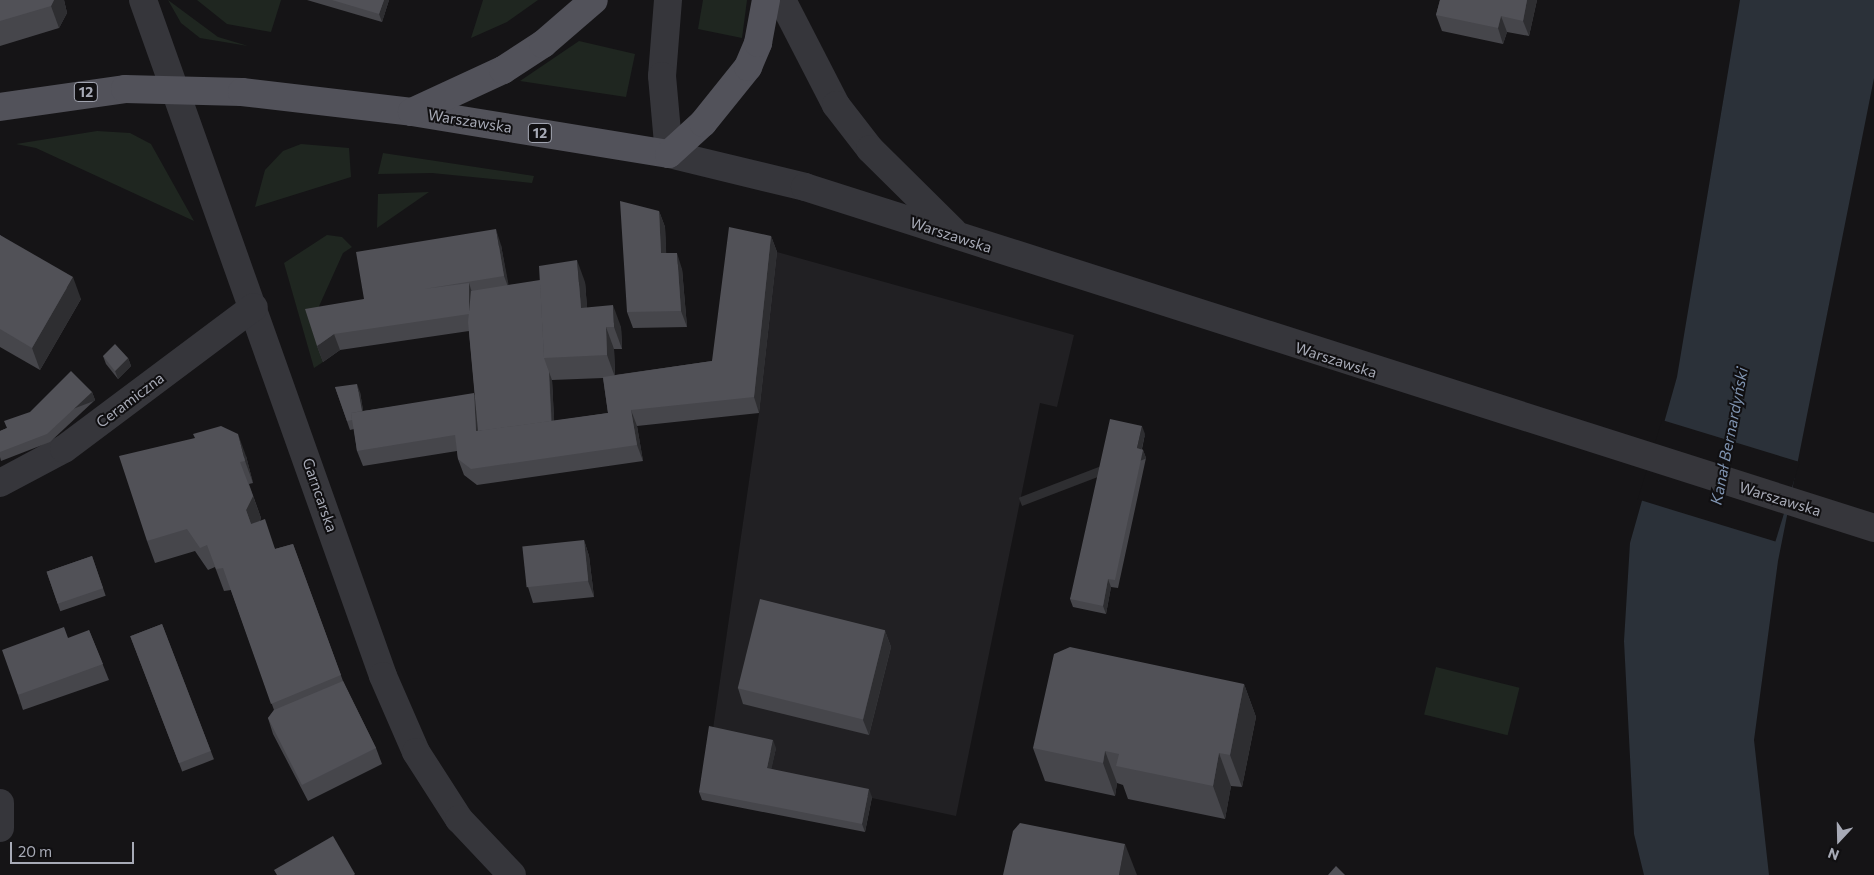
<!DOCTYPE html>
<html>
<head>
<meta charset="utf-8">
<style>
	body { margin:0 }
	#map { position:relative; width:1874px; height:875px; overflow:hidden; background:#151416; font-family:Commissioner,sans-serif }
	div>[style] { position:absolute }
	.built>* { inset:0; background:#212023 }
	.green>* { inset:0; background:#1f2620; transform-origin:0 0 }
	.water>* { inset:0; background:#2b3139 }
	.pier>* { inset:0; background:#151416; transform-origin:0 0 }
	.minor>* { height:28px; margin:-14px; padding:0 14px; transform-origin:14px; border-radius:14px; background:#36363b }
	.tertiary>* { height:28px; margin:-14px; padding:0 14px; transform-origin:14px; border-radius:14px; background:#36363b }
	.primary>* { height:28px; margin:-14px; padding:0 14px; transform-origin:14px; border-radius:14px; background:#52525a }
	.wall>* { inset:0; background:#46464b; transform-origin:0 0 }
	.shaded-wall>* { inset:0; background:#2e2e31; transform-origin:0 0 }
	.building>* { inset:0; background:#515157; transform-origin:0 0 }
	span { translate:-50% -50%; white-space:nowrap; text-align:center; line-height:1.15; -webkit-text-stroke:4px #100f11; paint-order:stroke }
	.shield-label span { padding:1px 4px; background:#100f11; border:1px solid; border-radius:4px; -webkit-text-stroke-width:0 }
	.shield-label { font-size:14px; color:#a7aab6; font-weight:700 }
	.street-label { font-size:15px; color:#a7aab6 }
	.water-label { font-size:16px; color:#7f93b0; font-style:italic }
	.north { position:absolute; left:1814px; top:815px; width:50px; height:50px; -webkit-text-stroke:4px #100f11; paint-order:stroke; rotate:201deg; font-size:14px; font-weight:700; line-height:20px; text-align:center; color:#a7aab6 }
	.north::after { content:''; display:block; margin:auto; width:18px; height:22px; background:#a7aab6; clip-path:polygon(50% 0,100% 100%,50% 72%,0 100%) }
	.scale { position:absolute; left:10px; top:842px; width:124px; height:22px; box-sizing:border-box; border:2px solid #a7aab6; border-top:0; padding-left:6px; font-size:15px; line-height:18px; white-space:nowrap; color:#a7aab6; -webkit-text-stroke:4px #100f11; paint-order:stroke }
</style>
</head>
<body>
<div id="map">
	<div class="built">
		<div style="clip-path:polygon(777px 252px,1074px 335px,1057px 407px,1040px 403px,956px 816px,708px 763px,759px 413px)"></div>
	</div>
	<div class="green">
		<div style="clip-path:polygon(168px 0,218px 37px,248px 46px,200px 38px,181px 23px)"></div>
		<div style="clip-path:polygon(197px 0,281px 0,271px 32px,227px 24px)"></div>
		<div style="clip-path:polygon(483px 0,538px 0,507px 22px,471px 38px)"></div>
		<div style="clip-path:polygon(703px 0,747px 0,742px 38px,698px 29px)"></div>
		<div style="clip-path:polygon(579px 41px,635px 54px,626px 97px,520px 81px)"></div>
		<div style="clip-path:polygon(97px 131px,130px 133px,151px 144px,194px 221px,36px 148px,16px 144px)"></div>
		<div style="clip-path:polygon(301px 144px,349px 148px,351px 177px,255px 207px,265px 170px,283px 151px)"></div>
		<div style="clip-path:polygon(383px 153px,534px 176px,532px 183px,432px 173px,378px 174px)"></div>
		<div style="clip-path:polygon(429px 192px,377px 228px,378px 194px)"></div>
		<div style="clip-path:polygon(327px 235px,342px 237px,352px 247px,343px 253px,311px 324px,323px 362px,314px 368px,284px 263px)"></div>
		<div style="left:1436px;top:667px;width:86px;height:49px;rotate:14deg"></div>
	</div>
	<div class="water">
		<div style="clip-path:polygon(1740px 0,1874px 0,1874px 78px,1778px 561px,1754px 740px,1769px 875px,1644px 875px,1634px 834px,1624px 641px,1630px 543px,1677px 377px)"></div>
	</div>
	<div class="pier">
		<div style="left:1662px;top:420px;width:144px;height:83px;rotate:17deg"></div>
	</div>
	<div class="minor">
		<div style="left:143px;top:0;width:717px;rotate:70.45deg"></div>
		<div style="left:383px;top:676px;width:83px;rotate:66.5deg"></div>
		<div style="left:416px;top:752px;width:80px;rotate:57.3deg"></div>
		<div style="left:459px;top:819px;width:77px;rotate:46.6deg"></div>
		<div style="left:0;top:483px;width:72px;rotate:-28deg"></div>
		<div style="left:64px;top:449px;width:237px;rotate:-36.8deg"></div>
		<div style="left:0;top:803px;width:25px;rotate:90deg"></div>
	</div>
	<div class="tertiary">
		<div style="left:668px;top:0;width:76px;rotate:94.5deg"></div>
		<div style="left:662px;top:76px;width:78px;rotate:84.9deg"></div>
		<div style="left:669px;top:154px;width:140px;rotate:13.6deg"></div>
		<div style="left:805px;top:187px;width:1122px;rotate:17.69deg"></div>
		<div style="left:782px;top:0;width:118px;rotate:62.8deg"></div>
		<div style="left:836px;top:105px;width:56px;rotate:52.3deg"></div>
		<div style="left:870px;top:149px;width:117px;rotate:44.7deg"></div>
	</div>
	<div class="primary">
		<div style="left:0;top:107px;width:126px;rotate:-8.2deg"></div>
		<div style="left:125px;top:89px;width:117px;rotate:1.5deg"></div>
		<div style="left:242px;top:92px;width:171px;rotate:6.7deg"></div>
		<div style="left:412px;top:112px;width:260px;rotate:9.3deg"></div>
		<div style="left:669px;top:154px;width:46px;rotate:-42.4deg"></div>
		<div style="left:703px;top:123px;width:72px;rotate:-51.2deg"></div>
		<div style="left:748px;top:67px;width:26px;rotate:-67deg"></div>
		<div style="left:758px;top:43px;width:44px;rotate:-79.5deg"></div>
		<div style="left:412px;top:112px;width:100px;rotate:-24.8deg"></div>
		<div style="left:503px;top:70px;width:48px;rotate:-33deg"></div>
		<div style="left:543px;top:44px;width:67px;rotate:-40.8deg"></div>
	</div>
	<div class="wall">
		<div style="clip-path:polygon(0 0,64px 0,67px 13px,59px 28px,0 46px)"></div>
		<div style="clip-path:polygon(307px 0,389px 0,382px 22px)"></div>
		<div style="clip-path:polygon(1440px 0,1537px 0,1529px 36px,1507px 32px,1503px 44px,1442px 31px,1436px 15px)"></div>
		<div style="clip-path:polygon(659px 211px,665px 227px,666px 253px,682px 269px,687px 327px,633px 328px,627px 312px)"></div>
		<div style="clip-path:polygon(0 235px,81px 299px,40px 370px,0 347px)"></div>
		<div style="clip-path:polygon(evenodd,771px 236px,777px 252px,759px 413px,637px 426px,643px 461px,477px 485px,464px 475px,458px 459px,457px 451px,363px 466px,357px 451px,354px 429px,350px 430px,335px 387px,360px 392px,363px 411px,475px 395px,469px 331px,340px 350px,323px 362px,317px 346px,364px 299px,501px 245px,508px 285px,585px 282px,587px 308px,621px 327px,622px 349px,614px 349px,615px 375px,712px 361px,771px 236px,603px 378px,608px 413px,554px 421px,552px 380px,603px 378px)"></div>
		<div style="clip-path:polygon(103px 356px,128px 358px,131px 366px,118px 379px,106px 364px)"></div>
		<div style="clip-path:polygon(92px 392px,95px 400px,50px 442px,1px 461px,0 457px,0 431px)"></div>
		<div style="clip-path:polygon(1145px 434px,1142px 449px,1143px 450px,1146px 458px,1118px 588px,1111px 587px,1106px 614px,1073px 607px,1070px 599px)"></div>
		<div style="clip-path:polygon(246px 456px,253px 483px,249px 484px,261px 518px,260px 521px,275px 549px,293px 544px,343px 681px,376px 748px,382px 764px,308px 801px,273px 734px,268px 718px,274px 710px,231px 590px,224px 591px,215px 567px,208px 570px,195px 551px,155px 563px,147px 541px)"></div>
		<div style="clip-path:polygon(584px 540px,589px 556px,594px 597px,533px 603px,528px 587px)"></div>
		<div style="left:92px;top:556px;width:42px;height:48px;rotate:71deg"></div>
		<div style="left:162px;top:624px;width:145px;height:34px;rotate:69deg"></div>
		<div style="clip-path:polygon(89px 630px,109px 680px,23px 710px,18px 695px)"></div>
		<div style="clip-path:polygon(885px 631px,891px 647px,869px 735px,743px 704px,738px 688px)"></div>
		<div style="clip-path:polygon(1244px 684px,1256px 717px,1242px 787px,1231px 786px,1225px 819px,1128px 799px,1123px 785px,1117px 783px,1115px 796px,1045px 781px,1033px 748px)"></div>
		<div style="clip-path:polygon(776px 748px,771px 769px,872px 797px,865px 832px,702px 800px,699px 792px)"></div>
	</div>
	<div class="shaded-wall">
		<div style="clip-path:polygon(54px 0,64px 0,67px 13px,59px 28px,51px 6px)"></div>
		<div style="clip-path:polygon(384px 0,389px 0,382px 22px,379px 14px)"></div>
		<div style="clip-path:polygon(1527px 0,1537px 0,1529px 36px,1523px 21px)"></div>
		<div style="clip-path:polygon(1501px 16px,1507px 32px,1503px 44px,1498px 28px)"></div>
		<div style="clip-path:polygon(659px 211px,665px 227px,667px 269px,661px 253px)"></div>
		<div style="clip-path:polygon(496px 229px,501px 245px,510px 292px,504px 276px)"></div>
		<div style="clip-path:polygon(771px 236px,777px 252px,759px 413px,754px 397px)"></div>
		<div style="clip-path:polygon(677px 253px,682px 269px,687px 327px,681px 311px)"></div>
		<div style="clip-path:polygon(577px 260px,585px 282px,589px 330px,581px 308px)"></div>
		<div style="clip-path:polygon(73px 277px,81px 299px,40px 370px,32px 348px)"></div>
		<div style="clip-path:polygon(469px 283px,474px 299px,474px 330px,469px 314px)"></div>
		<div style="clip-path:polygon(613px 305px,621px 327px,622px 349px,614px 327px)"></div>
		<div style="clip-path:polygon(606px 327px,614px 349px,615px 377px,607px 355px)"></div>
		<div style="clip-path:polygon(334px 334px,340px 350px,323px 362px,317px 346px)"></div>
		<div style="clip-path:polygon(128px 358px,131px 366px,118px 379px,115px 371px)"></div>
		<div style="clip-path:polygon(549px 372px,552px 380px,555px 436px,552px 427px)"></div>
		<div style="clip-path:polygon(357px 384px,360px 392px,366px 427px,363px 419px)"></div>
		<div style="left:92px;top:392px;width:9px;height:62px;rotate:69deg"></div>
		<div style="clip-path:polygon(474px 393px,480px 408px,482px 438px,476px 431px)"></div>
		<div style="clip-path:polygon(631px 410px,637px 426px,643px 461px,637px 445px)"></div>
		<div style="clip-path:polygon(1142px 426px,1145px 434px,1140px 456px,1137px 448px)"></div>
		<div style="clip-path:polygon(238px 434px,246px 456px,253px 483px,245px 461px)"></div>
		<div style="left:1143px;top:450px;width:9px;height:133px;rotate:69deg"></div>
		<div style="clip-path:polygon(253px 496px,261px 518px,254px 532px,259px 546px,246px 510px)"></div>
		<div style="clip-path:polygon(584px 540px,589px 556px,594px 597px,588px 581px)"></div>
		<div style="clip-path:polygon(1108px 579px,1111px 587px,1106px 614px,1103px 606px)"></div>
		<div style="clip-path:polygon(885px 631px,891px 647px,869px 735px,863px 720px)"></div>
		<div style="clip-path:polygon(1244px 684px,1256px 717px,1242px 787px,1230px 755px)"></div>
		<div style="clip-path:polygon(773px 740px,776px 748px,770px 776px,767px 768px)"></div>
		<div style="clip-path:polygon(1105px 751px,1117px 783px,1115px 796px,1103px 763px)"></div>
		<div style="clip-path:polygon(1219px 753px,1231px 786px,1225px 819px,1213px 786px)"></div>
		<div style="clip-path:polygon(869px 789px,872px 797px,865px 832px,862px 824px)"></div>
		<div style="clip-path:polygon(1125px 844px,1137px 875px,1119px 875px)"></div>
	</div>
	<div class="building">
		<div style="clip-path:polygon(0 0,54px 0,51px 6px,0 21px)"></div>
		<div style="clip-path:polygon(332px 0,384px 0,379px 14px)"></div>
		<div style="clip-path:polygon(1440px 0,1527px 0,1523px 21px,1501px 16px,1498px 28px,1436px 15px)"></div>
		<div style="clip-path:polygon(620px 201px,659px 211px,661px 253px,677px 253px,681px 311px,627px 312px)"></div>
		<div style="clip-path:polygon(729px 227px,771px 236px,754px 397px,631px 410px,637px 445px,471px 469px,458px 459px,455px 435px,357px 451px,351px 413px,474px 393px,476px 431px,608px 413px,603px 377px,712px 361px)"></div>
		<div style="clip-path:polygon(496px 229px,504px 276px,424px 289px,469px 283px,469px 314px,334px 334px,317px 346px,305px 309px,364px 299px,356px 252px)"></div>
		<div style="clip-path:polygon(0 235px,73px 277px,32px 348px,0 329px)"></div>
		<div style="clip-path:polygon(577px 260px,581px 308px,613px 305px,614px 327px,606px 327px,607px 355px,544px 358px,539px 266px)"></div>
		<div style="clip-path:polygon(540px 280px,544px 358px,549px 372px,551px 421px,478px 431px,468px 322px,471px 291px)"></div>
		<div style="clip-path:polygon(115px 344px,128px 358px,115px 371px,103px 356px)"></div>
		<div style="clip-path:polygon(71px 371px,92px 392px,47px 434px,0 452px,0 431px,7px 428px,4px 421px,30px 412px)"></div>
		<div style="clip-path:polygon(357px 384px,362px 411px,351px 413px,352px 420px,347px 421px,335px 387px)"></div>
		<div style="clip-path:polygon(1110px 419px,1142px 426px,1137px 448px,1143px 450px,1115px 580px,1108px 579px,1103px 606px,1070px 599px)"></div>
		<div style="clip-path:polygon(221px 426px,238px 434px,245px 461px,240px 462px,253px 496px,246px 510px,251px 524px,265px 519px,275px 549px,293px 544px,341px 675px,271px 704px,223px 568px,216px 569px,207px 545px,200px 548px,187px 529px,147px 541px,119px 456px,195px 438px,193px 434px)"></div>
		<div style="left:584px;top:540px;width:41px;height:62px;rotate:84deg"></div>
		<div style="left:92px;top:556px;width:34px;height:48px;rotate:71deg"></div>
		<div style="left:760px;top:599px;width:129px;height:92px;rotate:14deg"></div>
		<div style="left:162px;top:624px;width:136px;height:34px;rotate:69deg"></div>
		<div style="clip-path:polygon(64px 627px,68px 638px,89px 630px,103px 664px,18px 695px,2px 650px)"></div>
		<div style="clip-path:polygon(1070px 647px,1244px 684px,1230px 755px,1219px 753px,1213px 786px,1116px 766px,1119px 754px,1105px 751px,1103px 763px,1033px 748px,1054px 654px)"></div>
		<div style="clip-path:polygon(343px 681px,376px 748px,302px 785px,268px 718px,274px 710px)"></div>
		<div style="clip-path:polygon(709px 726px,773px 740px,767px 768px,869px 789px,862px 824px,699px 792px)"></div>
		<div style="clip-path:polygon(1020px 823px,1125px 844px,1119px 875px,1003px 875px,1013px 831px)"></div>
		<div style="clip-path:polygon(333px 836px,355px 874px,354px 875px,277px 875px,274px 870px)"></div>
		<div style="clip-path:polygon(1336px 866px,1345px 875px,1328px 875px)"></div>
	</div>
	<div class="shield-label">
		<span style="left:86px;top:92px">12</span>
		<span style="left:540px;top:133px">12</span>
	</div>
	<div class="street-label">
		<span style="left:470px;top:121px;rotate:9deg">Warszawska</span>
		<span style="left:951px;top:235px;rotate:18deg">Warszawska</span>
		<span style="left:1336px;top:360px;rotate:18deg">Warszawska</span>
		<span style="left:130px;top:400px;rotate:-37deg">Ceramiczna</span>
		<span style="left:320px;top:495px;rotate:71deg">Garncarska</span>
		<span style="left:1780px;top:499px;rotate:17deg">Warszawska</span>
	</div>
	<div class="water-label">
		<span style="left:1729px;top:436px;rotate:-79deg">Kanał Bernardyński</span>
	</div>
	<div class="north">N</div>
	<div class="scale">20 m</div>
</div>
</body>
</html>
